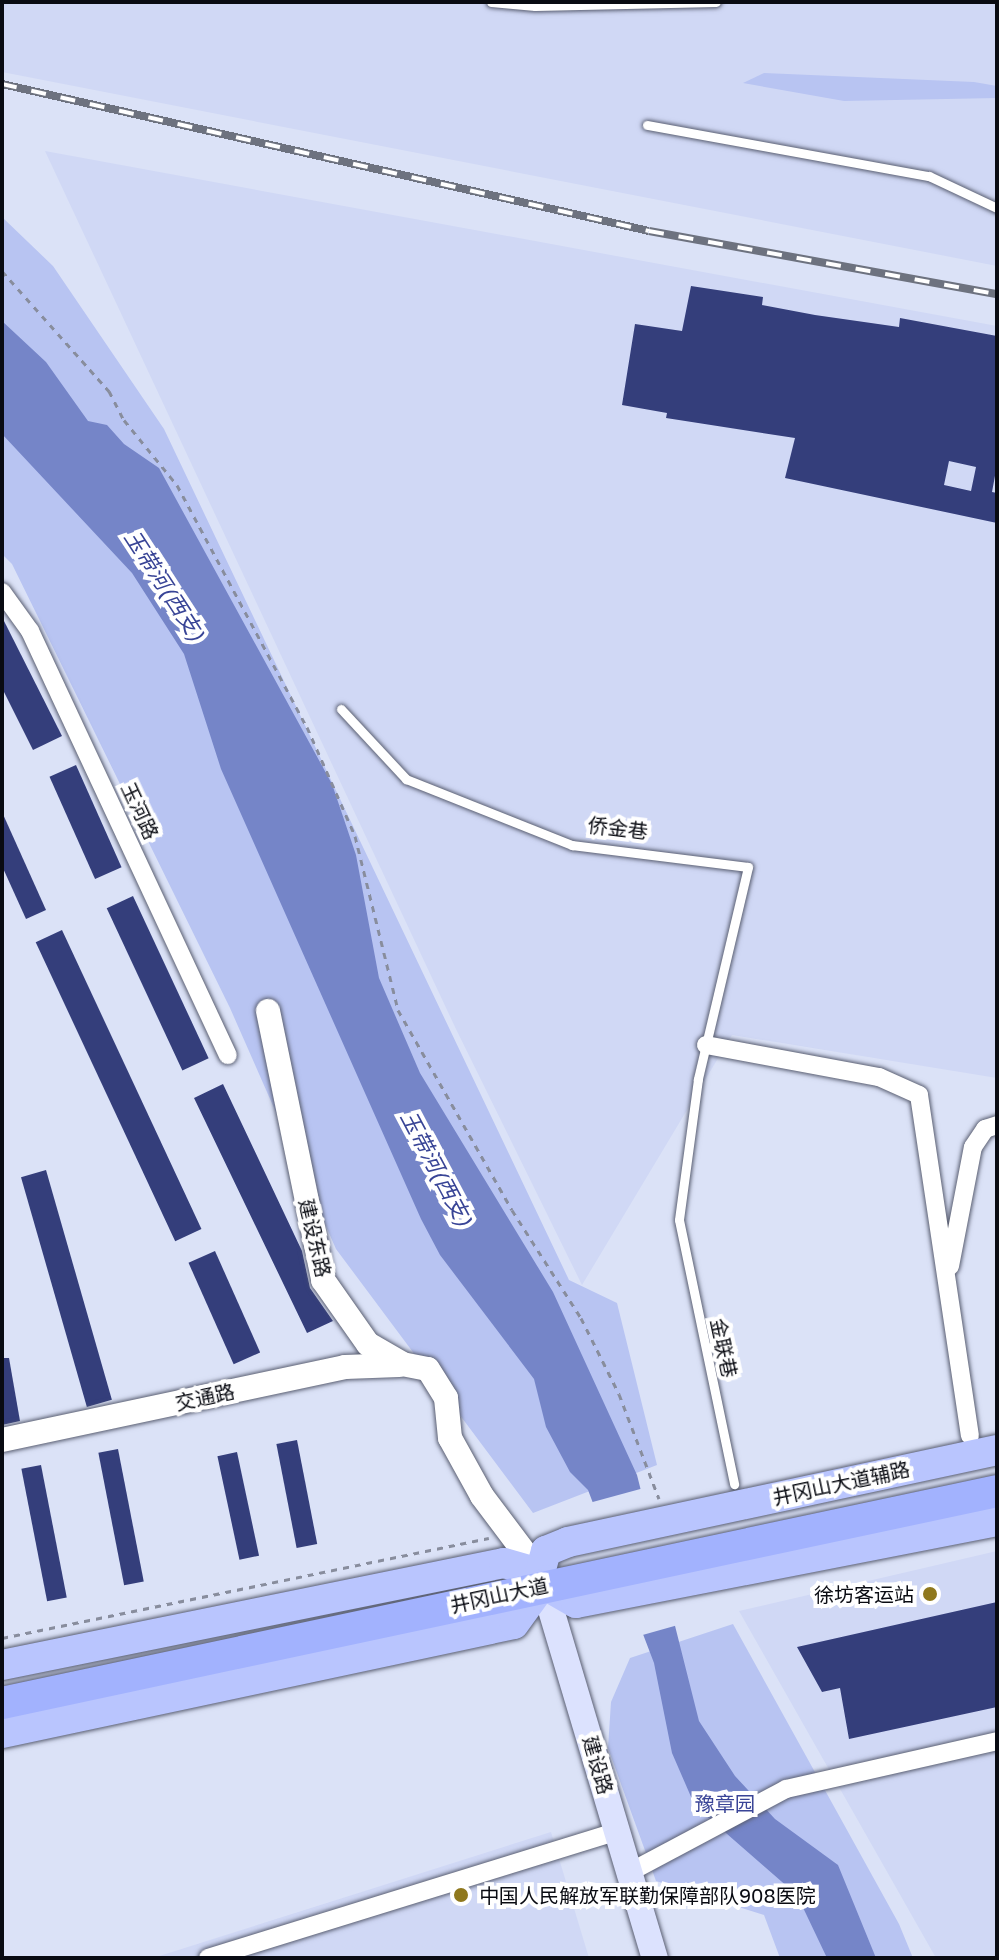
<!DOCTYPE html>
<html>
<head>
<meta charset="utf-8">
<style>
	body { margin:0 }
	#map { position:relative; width:999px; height:1960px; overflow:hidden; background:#dbe2f7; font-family:"Golos Text","Noto Sans SC",sans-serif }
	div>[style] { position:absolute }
	.built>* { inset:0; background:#d0d8f5 }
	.green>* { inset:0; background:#b8c4f2 }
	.water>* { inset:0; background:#7585c8 }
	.pier>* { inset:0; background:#dbe2f7 }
	.building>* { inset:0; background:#343e7b; transform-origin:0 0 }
	.path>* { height:3px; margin-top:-1.5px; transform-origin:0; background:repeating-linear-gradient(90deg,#888d9d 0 6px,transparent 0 12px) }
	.roads { filter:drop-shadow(0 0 2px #5a5f72) drop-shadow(0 0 2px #5a5f72) }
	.service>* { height:9px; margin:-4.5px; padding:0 4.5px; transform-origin:4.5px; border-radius:4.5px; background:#fff }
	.minor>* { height:18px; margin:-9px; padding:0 9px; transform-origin:9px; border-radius:9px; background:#fff }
	.tertiary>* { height:24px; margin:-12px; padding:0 12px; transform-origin:12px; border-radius:12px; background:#fff }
	.secondary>* { height:26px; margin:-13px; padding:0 13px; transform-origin:13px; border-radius:13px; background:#dce2fe }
	.primary>* { height:30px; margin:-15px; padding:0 15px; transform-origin:15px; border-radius:15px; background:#b9c5fe }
	.trunk>* { height:32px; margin:-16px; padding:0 16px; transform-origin:16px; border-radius:16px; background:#a2b2fe }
	.rail>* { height:8px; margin-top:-4px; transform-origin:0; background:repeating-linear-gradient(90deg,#fff 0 15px,#6d727f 0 30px); box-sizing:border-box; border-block:2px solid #6d727f }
	.dots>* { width:22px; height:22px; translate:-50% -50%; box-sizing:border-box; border:4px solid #fff; border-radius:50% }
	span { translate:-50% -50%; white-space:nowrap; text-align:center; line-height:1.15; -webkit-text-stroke:8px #fff; paint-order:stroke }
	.street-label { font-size:20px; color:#090b12 }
	.poi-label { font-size:20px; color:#090b12 }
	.right { translate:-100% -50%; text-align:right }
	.left { translate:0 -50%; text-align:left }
	.park-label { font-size:20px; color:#3a4597 }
	.water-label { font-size:22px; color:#384496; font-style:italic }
	.frame { position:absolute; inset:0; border:4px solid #090b12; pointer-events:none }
</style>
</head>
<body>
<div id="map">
	<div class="built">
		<div style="clip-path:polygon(2px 2px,997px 2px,997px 266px,2px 72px)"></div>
		<div style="clip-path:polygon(45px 151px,997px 326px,997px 1078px,732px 1035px,582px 1285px,455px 1027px)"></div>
		<div style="clip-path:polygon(997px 1551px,997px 1958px,936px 1958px,739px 1611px)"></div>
		<div style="clip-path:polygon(551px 1832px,589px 1958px,153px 1958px)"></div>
	</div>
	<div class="green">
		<div style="clip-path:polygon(764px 73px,974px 82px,997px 86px,997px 98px,844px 101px,743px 83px)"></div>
		<div style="clip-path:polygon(2px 217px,53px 266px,164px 429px,569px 1280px,617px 1303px,657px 1465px,533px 1513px,336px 1249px,230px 1008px,12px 564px,2px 554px)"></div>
		<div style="clip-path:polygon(733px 1624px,899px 1924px,913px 1958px,780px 1958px,764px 1915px,656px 1881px,608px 1748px,611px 1702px,630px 1658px)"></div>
	</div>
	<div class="water">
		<div style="clip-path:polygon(2px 321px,46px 362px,88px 421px,107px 425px,124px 444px,159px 468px,332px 784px,356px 855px,379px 978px,420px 1073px,553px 1292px,637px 1475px,699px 1721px,735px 1776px,775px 1819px,838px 1865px,876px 1958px,827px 1958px,797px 1895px,695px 1806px,672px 1753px,654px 1663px,588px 1490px,570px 1472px,546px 1427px,534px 1379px,440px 1255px,421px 1219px,221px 769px,184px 654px,132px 573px,2px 434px)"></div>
	</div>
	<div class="pier">
		<div style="clip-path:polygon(644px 1488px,678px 1625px,639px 1636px,589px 1503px)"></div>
	</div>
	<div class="building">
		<div style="clip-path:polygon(evenodd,691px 286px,763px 297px,762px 305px,815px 315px,899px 327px,900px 318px,997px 336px,997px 465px,992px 492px,997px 493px,997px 523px,785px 478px,795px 438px,666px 418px,667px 413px,622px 405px,635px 324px,682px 331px,691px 286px,949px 461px,976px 467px,971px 491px,944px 485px,949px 461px)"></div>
		<div style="clip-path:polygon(2px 617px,62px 736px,33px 750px,2px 688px)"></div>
		<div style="left:76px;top:765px;width:112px;height:29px;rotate:66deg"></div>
		<div style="clip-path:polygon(2px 812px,46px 910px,26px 919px,2px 866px)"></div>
		<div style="left:133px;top:896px;width:179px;height:29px;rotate:65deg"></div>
		<div style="left:62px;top:930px;width:330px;height:29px;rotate:65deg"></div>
		<div style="clip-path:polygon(223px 1084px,302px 1251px,310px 1288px,333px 1321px,307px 1333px,194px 1098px)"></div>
		<div style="left:46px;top:1170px;width:239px;height:26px;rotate:74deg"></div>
		<div style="left:215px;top:1251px;width:111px;height:29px;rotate:66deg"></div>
		<div style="clip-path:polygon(2px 1358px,9px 1358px,20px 1421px,2px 1425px)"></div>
		<div style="left:297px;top:1440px;width:106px;height:21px;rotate:79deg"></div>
		<div style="left:118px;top:1449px;width:135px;height:20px;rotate:79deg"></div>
		<div style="left:237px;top:1452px;width:106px;height:20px;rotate:78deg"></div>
		<div style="left:41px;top:1465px;width:135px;height:20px;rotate:79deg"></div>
		<div style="clip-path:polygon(997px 1602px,997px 1707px,849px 1739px,840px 1688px,822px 1692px,797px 1647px)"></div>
	</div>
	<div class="path">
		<div style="left:2px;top:271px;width:161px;rotate:48.3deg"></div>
		<div style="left:109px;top:391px;width:33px;rotate:63deg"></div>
		<div style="left:124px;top:420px;width:84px;rotate:50.8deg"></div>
		<div style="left:177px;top:485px;width:275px;rotate:61.8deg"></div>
		<div style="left:307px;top:727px;width:119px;rotate:66.2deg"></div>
		<div style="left:355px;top:836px;width:179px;rotate:76.1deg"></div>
		<div style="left:398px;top:1010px;width:230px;rotate:60.3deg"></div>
		<div style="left:512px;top:1210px;width:128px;rotate:57.4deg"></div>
		<div style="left:581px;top:1318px;width:85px;rotate:63.4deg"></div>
		<div style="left:619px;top:1394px;width:112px;rotate:69.1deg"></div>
		<div style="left:2px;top:1638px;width:497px;rotate:-11.6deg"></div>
	</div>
	<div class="roads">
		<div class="service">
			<div style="left:491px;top:2px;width:44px;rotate:5.2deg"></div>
			<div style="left:535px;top:6px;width:181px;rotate:-1.3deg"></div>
			<div style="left:647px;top:125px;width:287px;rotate:10.3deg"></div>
			<div style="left:929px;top:176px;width:75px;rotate:25.2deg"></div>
			<div style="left:341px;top:709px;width:96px;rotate:47.1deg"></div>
			<div style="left:406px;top:779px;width:179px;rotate:21.7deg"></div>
			<div style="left:572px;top:845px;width:177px;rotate:7.1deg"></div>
			<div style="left:748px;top:867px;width:218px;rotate:103.3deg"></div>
			<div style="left:698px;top:1079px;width:142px;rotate:97.7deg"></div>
			<div style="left:679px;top:1220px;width:270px;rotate:78.2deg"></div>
		</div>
		<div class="minor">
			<div style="left:2px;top:592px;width:48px;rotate:54.3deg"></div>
			<div style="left:30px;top:631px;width:468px;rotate:65deg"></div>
			<div style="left:706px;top:1045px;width:176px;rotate:10.5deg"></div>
			<div style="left:879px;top:1077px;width:44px;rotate:24.2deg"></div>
			<div style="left:919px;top:1095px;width:344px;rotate:81.5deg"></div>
			<div style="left:950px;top:1266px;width:121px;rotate:-79.1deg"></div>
			<div style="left:973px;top:1147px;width:22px;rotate:-56deg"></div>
			<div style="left:985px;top:1129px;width:13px;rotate:-18deg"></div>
			<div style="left:630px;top:1872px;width:177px;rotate:-28deg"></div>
			<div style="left:786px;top:1789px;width:216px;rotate:-12.8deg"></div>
			<div style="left:208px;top:1958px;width:429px;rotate:-17.2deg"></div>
		</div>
		<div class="tertiary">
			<div style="left:268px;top:1011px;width:275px;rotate:78.4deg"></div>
			<div style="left:323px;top:1280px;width:78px;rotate:54.9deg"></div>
			<div style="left:368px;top:1344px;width:39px;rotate:30deg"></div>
			<div style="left:402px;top:1364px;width:26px;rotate:11deg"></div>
			<div style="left:428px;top:1369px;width:34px;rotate:58deg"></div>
			<div style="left:446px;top:1398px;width:40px;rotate:84.3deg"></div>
			<div style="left:450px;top:1438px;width:66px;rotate:61.1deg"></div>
			<div style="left:482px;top:1496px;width:96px;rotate:53deg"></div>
			<div style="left:2px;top:1440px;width:351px;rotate:-12deg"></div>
			<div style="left:345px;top:1367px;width:54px;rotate:-2.1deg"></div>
		</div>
		<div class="secondary">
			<div style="left:540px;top:1573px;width:402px;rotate:73.4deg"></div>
		</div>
		<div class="primary">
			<div style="left:2px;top:1665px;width:512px;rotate:-11.49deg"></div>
			<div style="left:504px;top:1563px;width:37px;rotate:16deg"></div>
			<div style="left:540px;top:1573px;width:23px;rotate:-75deg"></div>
			<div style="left:546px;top:1551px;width:24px;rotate:-22deg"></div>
			<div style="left:568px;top:1542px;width:439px;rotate:-12.1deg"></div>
			<div style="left:2px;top:1733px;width:523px;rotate:-12.02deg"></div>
			<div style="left:514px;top:1624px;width:49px;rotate:-54.1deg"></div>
			<div style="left:543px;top:1584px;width:38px;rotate:30deg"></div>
			<div style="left:576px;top:1603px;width:429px;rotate:-11deg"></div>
		</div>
		<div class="trunk">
			<div style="left:2px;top:1703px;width:1017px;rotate:-12.03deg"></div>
		</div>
	</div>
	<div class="rail">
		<div style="left:2px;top:84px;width:663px;rotate:12.8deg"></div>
		<div style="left:649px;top:231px;width:354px;rotate:10.3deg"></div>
	</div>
	<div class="dots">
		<div style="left:930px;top:1594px;background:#8f781d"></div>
		<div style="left:461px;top:1895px;background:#8f781d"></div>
	</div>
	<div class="street-label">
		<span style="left:140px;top:811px;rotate:65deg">玉河路</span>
		<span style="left:618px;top:828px;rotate:7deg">侨金巷</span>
		<span style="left:315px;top:1238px;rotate:77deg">建设东路</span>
		<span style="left:724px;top:1348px;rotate:78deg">金联巷</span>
		<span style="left:205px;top:1397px;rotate:-12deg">交通路</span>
		<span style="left:841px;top:1483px;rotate:-12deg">井冈山大道辅路</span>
		<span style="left:499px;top:1595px;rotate:-12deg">井冈山大道</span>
		<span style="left:598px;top:1765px;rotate:74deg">建设路</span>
	</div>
	<div class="poi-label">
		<span class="right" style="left:914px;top:1594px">徐坊客运站</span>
		<span class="left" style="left:479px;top:1895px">中国人民解放军联勤保障部队908医院</span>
	</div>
	<div class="park-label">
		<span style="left:725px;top:1803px">豫章园</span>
	</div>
	<div class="water-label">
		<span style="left:165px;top:585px;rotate:57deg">玉带河(西支)</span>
		<span style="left:437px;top:1168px;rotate:62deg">玉带河(西支)</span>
	</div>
	<div class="frame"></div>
</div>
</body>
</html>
